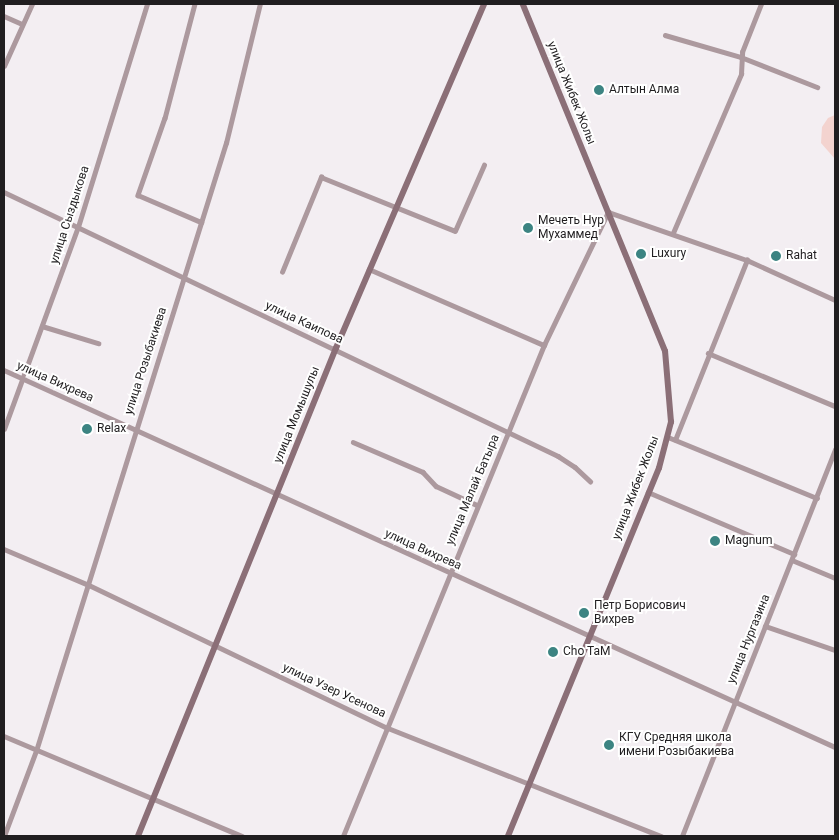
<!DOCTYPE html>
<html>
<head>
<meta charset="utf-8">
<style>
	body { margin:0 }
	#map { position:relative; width:839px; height:840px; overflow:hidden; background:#f3eef2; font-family:Roboto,sans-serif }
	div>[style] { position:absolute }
	.green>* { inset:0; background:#f3d3cf }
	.street>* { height:4.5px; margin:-2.25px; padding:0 2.25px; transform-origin:2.25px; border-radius:2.25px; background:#ac999e }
	.secondary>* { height:6px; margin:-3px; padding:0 3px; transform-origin:3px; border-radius:3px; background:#8b6f77 }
	.dots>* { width:14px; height:14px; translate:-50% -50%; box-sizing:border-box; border:2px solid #fff; border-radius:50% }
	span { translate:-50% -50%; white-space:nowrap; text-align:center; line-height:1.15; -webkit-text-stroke:4px #fff; paint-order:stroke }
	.poi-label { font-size:12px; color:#201e20 }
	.left { translate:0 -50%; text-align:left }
	.street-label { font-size:12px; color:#201e20 }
	.frame { position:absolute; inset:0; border:5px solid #201e20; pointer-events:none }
</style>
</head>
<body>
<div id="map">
	<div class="green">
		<div style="clip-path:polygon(835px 115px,835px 159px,821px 143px,822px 127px,828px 118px)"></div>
	</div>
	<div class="street">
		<div style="left:195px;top:4px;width:118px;rotate:104.7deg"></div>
		<div style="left:165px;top:118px;width:82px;rotate:109.3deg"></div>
		<div style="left:138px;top:195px;width:69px;rotate:23.2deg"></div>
		<div style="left:4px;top:16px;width:20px;rotate:24deg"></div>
		<div style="left:665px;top:35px;width:79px;rotate:16.1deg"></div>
		<div style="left:741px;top:57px;width:82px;rotate:21.5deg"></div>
		<div style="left:4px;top:66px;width:68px;rotate:-65.7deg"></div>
		<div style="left:4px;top:192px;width:614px;rotate:25.48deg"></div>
		<div style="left:558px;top:456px;width:20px;rotate:33deg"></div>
		<div style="left:575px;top:467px;width:21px;rotate:43deg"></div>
		<div style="left:673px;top:233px;width:173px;rotate:-66.8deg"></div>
		<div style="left:741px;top:74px;width:22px;rotate:-87deg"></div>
		<div style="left:742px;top:52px;width:52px;rotate:-68.4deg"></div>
		<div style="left:369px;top:269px;width:191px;rotate:23.5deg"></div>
		<div style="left:282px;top:272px;width:103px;rotate:-67.7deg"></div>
		<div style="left:321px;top:177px;width:144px;rotate:21.9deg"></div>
		<div style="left:455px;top:231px;width:72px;rotate:-66.3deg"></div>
		<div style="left:42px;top:326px;width:59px;rotate:16.9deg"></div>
		<div style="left:708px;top:353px;width:138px;rotate:22.7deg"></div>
		<div style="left:4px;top:370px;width:913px;rotate:24.4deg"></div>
		<div style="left:4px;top:429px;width:215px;rotate:-69.9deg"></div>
		<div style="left:78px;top:227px;width:233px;rotate:-72.8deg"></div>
		<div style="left:668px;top:437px;width:161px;rotate:22.3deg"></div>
		<div style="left:675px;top:440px;width:194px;rotate:-68.2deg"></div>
		<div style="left:353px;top:442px;width:76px;rotate:23.2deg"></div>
		<div style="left:423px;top:472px;width:19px;rotate:47deg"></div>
		<div style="left:436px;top:486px;width:45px;rotate:24.9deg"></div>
		<div style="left:648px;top:492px;width:159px;rotate:23deg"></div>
		<div style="left:4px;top:549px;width:92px;rotate:23deg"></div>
		<div style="left:89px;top:585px;width:331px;rotate:25.6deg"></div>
		<div style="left:388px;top:728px;width:294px;rotate:21.6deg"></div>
		<div style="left:792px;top:560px;width:47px;rotate:22.7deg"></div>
		<div style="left:765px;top:626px;width:74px;rotate:18.9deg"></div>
		<div style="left:4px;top:736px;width:258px;rotate:22.8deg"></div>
		<div style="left:4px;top:836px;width:91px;rotate:-69.4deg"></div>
		<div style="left:36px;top:751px;width:637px;rotate:-72.65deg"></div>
		<div style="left:226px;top:143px;width:143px;rotate:-76.3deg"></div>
		<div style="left:343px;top:836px;width:531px;rotate:-67.74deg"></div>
		<div style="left:544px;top:345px;width:148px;rotate:-64.3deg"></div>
		<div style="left:608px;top:212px;width:147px;rotate:19.1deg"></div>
		<div style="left:747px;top:260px;width:97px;rotate:24.4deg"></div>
		<div style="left:682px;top:836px;width:416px;rotate:-68.4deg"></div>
	</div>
	<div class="secondary">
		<div style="left:138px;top:836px;width:527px;rotate:-67.92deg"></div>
		<div style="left:336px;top:348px;width:374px;rotate:-66.7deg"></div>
		<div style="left:508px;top:836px;width:398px;rotate:-67.7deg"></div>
		<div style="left:659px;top:468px;width:48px;rotate:-75.4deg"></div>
		<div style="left:671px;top:422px;width:71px;rotate:-94.8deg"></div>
		<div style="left:665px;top:351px;width:375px;rotate:-112.3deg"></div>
	</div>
	<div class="dots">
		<div style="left:599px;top:90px;background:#3c8482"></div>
		<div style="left:528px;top:228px;background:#3c8482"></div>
		<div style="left:641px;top:254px;background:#3c8482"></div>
		<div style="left:776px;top:256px;background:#3c8482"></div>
		<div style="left:87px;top:429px;background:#3c8482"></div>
		<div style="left:715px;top:541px;background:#3c8482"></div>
		<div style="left:584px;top:613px;background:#3c8482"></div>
		<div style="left:553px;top:652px;background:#3c8482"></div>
		<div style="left:609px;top:745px;background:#3c8482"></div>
	</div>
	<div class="poi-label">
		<span class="left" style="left:609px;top:90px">Алтын Алма</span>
		<span class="left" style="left:538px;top:228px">Мечеть Нур<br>Мухаммед</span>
		<span class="left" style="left:651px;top:254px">Luxury</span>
		<span class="left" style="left:786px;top:256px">Rahat</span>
		<span class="left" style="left:97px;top:429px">Relax</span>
		<span class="left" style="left:725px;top:541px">Magnum</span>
		<span class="left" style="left:594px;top:613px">Петр Борисович<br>Вихрев</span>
		<span class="left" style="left:563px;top:652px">Cho TaM</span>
		<span class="left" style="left:619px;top:745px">КГУ Средняя школа<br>имени Розыбакиева</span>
	</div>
	<div class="street-label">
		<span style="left:571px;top:93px;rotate:68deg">улица Жибек Жолы</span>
		<span style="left:70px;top:215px;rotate:-72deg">улица Сыздыкова</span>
		<span style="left:304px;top:323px;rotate:25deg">улица Каипова</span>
		<span style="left:146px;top:361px;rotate:-72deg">улица Розыбакиева</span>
		<span style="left:55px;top:382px;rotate:24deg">улица Вихрева</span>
		<span style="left:297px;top:415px;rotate:-68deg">улица Момышулы</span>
		<span style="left:636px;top:488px;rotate:-69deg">улица Жибек Жолы</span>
		<span style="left:473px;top:490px;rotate:-67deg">улица Малай Батыра</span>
		<span style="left:423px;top:550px;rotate:24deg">улица Вихрева</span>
		<span style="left:749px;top:639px;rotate:-68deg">улица Нургазина</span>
		<span style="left:334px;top:691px;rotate:25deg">улица Узер Усенова</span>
	</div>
	<div class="frame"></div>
</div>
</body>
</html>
